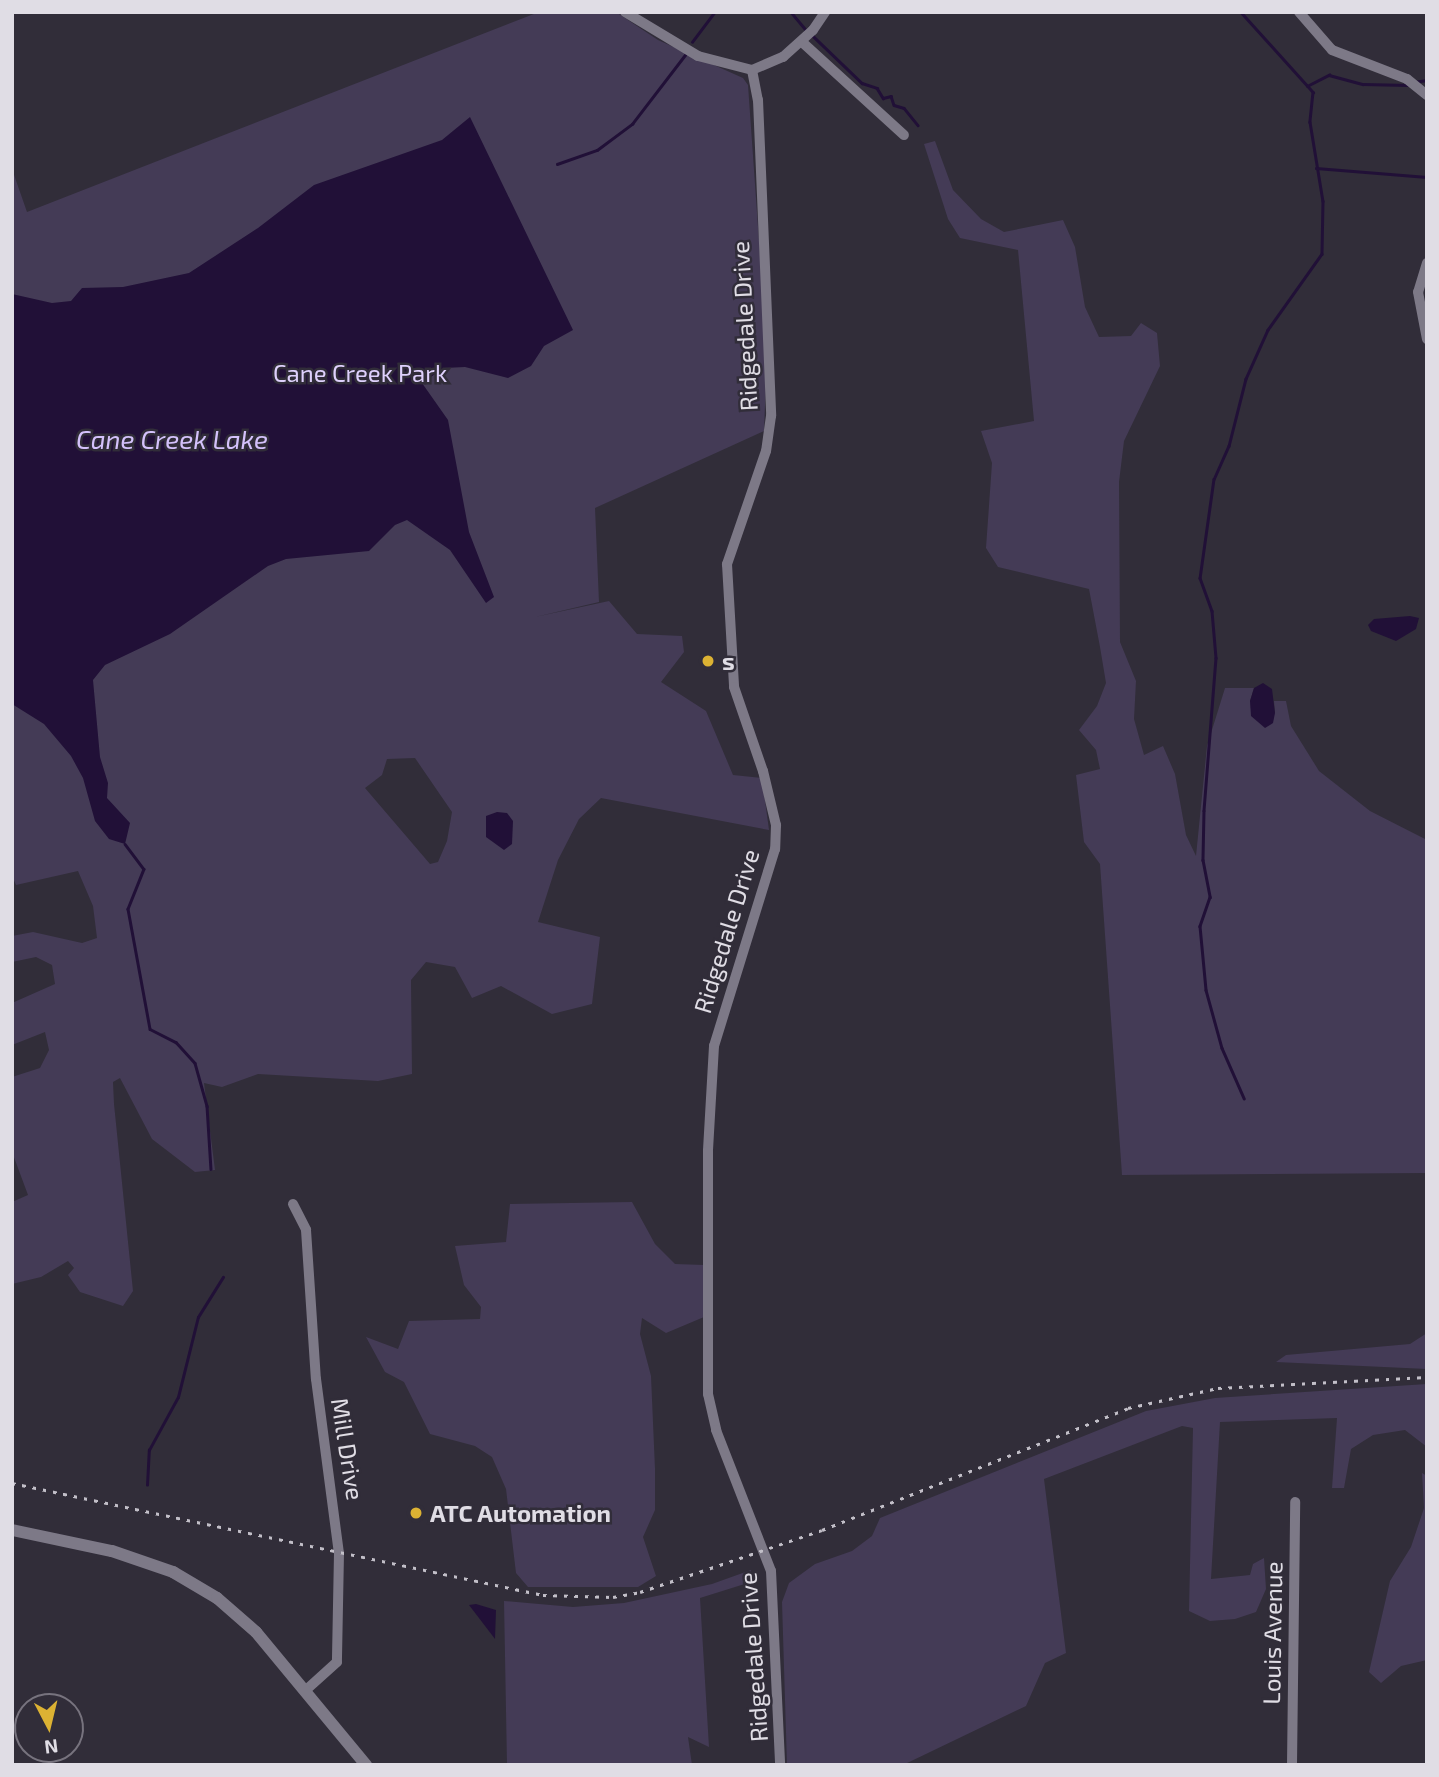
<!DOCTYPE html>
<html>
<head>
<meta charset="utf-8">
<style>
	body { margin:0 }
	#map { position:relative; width:1439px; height:1777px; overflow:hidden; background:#312d39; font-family:"Exo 2",sans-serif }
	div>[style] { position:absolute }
	.green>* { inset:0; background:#443b56 }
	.water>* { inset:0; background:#211037 }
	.stream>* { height:2.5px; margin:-1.25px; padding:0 1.25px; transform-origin:1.25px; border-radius:1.25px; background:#211037 }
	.minor>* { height:10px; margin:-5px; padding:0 5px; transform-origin:5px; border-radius:5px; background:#7d7987 }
	.tertiary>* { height:12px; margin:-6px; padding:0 6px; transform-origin:6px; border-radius:6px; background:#7d7987 }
	.rail>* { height:2.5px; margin-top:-1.25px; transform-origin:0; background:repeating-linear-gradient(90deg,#c2bfc8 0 3.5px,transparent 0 10.5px) }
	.dots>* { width:19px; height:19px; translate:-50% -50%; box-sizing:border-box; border:4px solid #312d39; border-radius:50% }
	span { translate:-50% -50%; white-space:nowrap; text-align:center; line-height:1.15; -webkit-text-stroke:5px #312d39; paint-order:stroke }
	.street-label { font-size:24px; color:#e0dde5 }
	.park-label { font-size:24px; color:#ded0fc }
	.poi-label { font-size:24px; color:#e0dde5; font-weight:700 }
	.left { translate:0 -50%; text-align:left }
	.water-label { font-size:26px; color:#d4c1fb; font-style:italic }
	.frame { position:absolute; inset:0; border:14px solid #e0dde5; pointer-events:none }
	.north { position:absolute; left:14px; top:1693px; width:70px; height:70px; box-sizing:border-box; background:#312d39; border:2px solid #77737e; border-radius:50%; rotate:173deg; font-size:19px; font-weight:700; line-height:28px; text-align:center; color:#e0dde5 }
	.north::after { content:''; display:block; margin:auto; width:24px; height:32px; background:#dcb233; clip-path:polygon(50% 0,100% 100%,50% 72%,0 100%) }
</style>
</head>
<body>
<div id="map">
	<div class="green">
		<div style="clip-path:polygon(evenodd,539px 12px,616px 12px,658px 40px,743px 78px,748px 85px,767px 354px,764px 431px,595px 508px,599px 602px,535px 617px,609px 601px,637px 634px,682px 636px,684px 652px,661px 682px,706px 711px,733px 775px,762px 778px,769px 830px,601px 798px,579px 819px,558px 860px,538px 922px,600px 937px,592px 1004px,552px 1014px,501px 986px,472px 998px,455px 967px,426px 962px,411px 980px,412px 1074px,378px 1081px,258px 1074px,222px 1087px,204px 1083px,215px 1170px,195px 1172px,152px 1139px,120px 1078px,113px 1082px,114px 1104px,133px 1291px,123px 1306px,80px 1292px,68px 1275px,74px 1268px,68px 1261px,41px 1277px,12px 1284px,12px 1202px,28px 1195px,12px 1152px,12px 1077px,40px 1068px,49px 1050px,45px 1032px,12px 1045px,12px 1003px,55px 984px,52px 965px,36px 957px,12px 962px,12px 936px,33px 932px,82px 943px,97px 938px,93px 906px,78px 871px,16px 885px,12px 876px,12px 169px,27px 212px,539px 12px,415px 758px,452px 812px,447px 841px,438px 862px,430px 864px,365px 788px,382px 775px,387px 759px,415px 758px)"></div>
		<div style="clip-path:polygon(935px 141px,953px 190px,981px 219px,1004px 232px,1063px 220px,1075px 247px,1085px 307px,1099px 337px,1131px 336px,1141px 323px,1157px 333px,1160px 366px,1124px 441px,1119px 482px,1120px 642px,1136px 681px,1134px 719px,1144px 755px,1163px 746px,1175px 774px,1186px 835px,1196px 856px,1207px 746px,1225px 688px,1254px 688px,1250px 701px,1275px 713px,1274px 701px,1286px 701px,1291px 726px,1319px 771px,1370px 811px,1427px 840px,1427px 1173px,1122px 1175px,1100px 864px,1084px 842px,1076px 775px,1100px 769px,1096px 750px,1079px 730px,1097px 706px,1106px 683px,1100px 647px,1089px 589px,998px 567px,986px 548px,992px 463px,981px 431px,1034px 421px,1018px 250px,960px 238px,948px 219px,924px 144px)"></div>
		<div style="clip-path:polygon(632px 1202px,655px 1244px,675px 1264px,704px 1265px,704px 1317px,666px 1333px,642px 1318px,640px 1334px,651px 1376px,655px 1469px,655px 1510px,643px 1537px,656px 1576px,638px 1587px,528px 1587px,516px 1573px,506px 1489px,492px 1457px,475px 1446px,430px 1434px,404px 1382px,385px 1372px,366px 1337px,398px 1349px,409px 1321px,480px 1319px,481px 1307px,464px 1285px,455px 1246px,506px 1242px,510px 1204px)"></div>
		<div style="clip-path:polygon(1427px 1333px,1427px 1369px,1276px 1362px,1286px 1355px,1410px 1344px)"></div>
		<div style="clip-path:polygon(1427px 1384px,1427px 1447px,1405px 1430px,1373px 1435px,1351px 1449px,1344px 1488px,1332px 1488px,1337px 1418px,1220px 1422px,1211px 1579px,1250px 1575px,1253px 1564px,1264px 1558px,1266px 1589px,1256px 1612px,1235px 1619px,1210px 1621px,1189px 1611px,1193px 1428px,1182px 1426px,1044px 1479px,1066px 1653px,1045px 1663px,1026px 1706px,903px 1765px,787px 1765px,782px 1602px,789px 1583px,815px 1564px,852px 1551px,872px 1536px,880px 1518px,1146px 1411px,1215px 1398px)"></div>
		<div style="clip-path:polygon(1422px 1473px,1427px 1476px,1427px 1660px,1401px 1666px,1381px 1683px,1369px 1672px,1390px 1581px,1411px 1547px,1424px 1508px)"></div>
		<div style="clip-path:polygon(751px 1570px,751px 1582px,700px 1598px,709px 1747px,688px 1737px,692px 1765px,507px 1765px,504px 1601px,573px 1607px,624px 1603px,712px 1584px)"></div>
	</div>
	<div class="water">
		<div style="clip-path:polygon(470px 117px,573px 330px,544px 346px,531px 366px,508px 378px,465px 367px,444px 368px,422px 383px,448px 420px,469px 532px,494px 597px,486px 603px,450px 550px,407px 520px,395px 525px,369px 551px,286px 559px,268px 566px,170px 634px,105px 665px,93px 680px,100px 757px,108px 783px,107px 798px,130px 823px,125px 844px,109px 839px,95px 821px,83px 778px,71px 756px,44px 724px,12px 704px,12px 294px,52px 303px,71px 301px,82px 288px,123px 287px,189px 273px,258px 228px,314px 185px,442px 140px)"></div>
		<div style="clip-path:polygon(1410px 616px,1419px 618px,1416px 629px,1396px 641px,1371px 631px,1368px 625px,1374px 619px)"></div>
		<div style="clip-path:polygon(1263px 683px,1272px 689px,1275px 713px,1273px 723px,1265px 728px,1251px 716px,1250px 701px,1254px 688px)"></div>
		<div style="clip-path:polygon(497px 812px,507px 813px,513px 821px,512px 844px,504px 850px,486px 837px,486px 816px)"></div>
		<div style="clip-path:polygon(476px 1604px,496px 1610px,495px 1639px,469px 1605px)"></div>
	</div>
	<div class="stream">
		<div style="left:791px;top:12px;width:26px;rotate:50deg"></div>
		<div style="left:1241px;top:12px;width:108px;rotate:48deg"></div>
		<div style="left:1313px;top:92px;width:30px;rotate:96deg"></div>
		<div style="left:1310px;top:122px;width:80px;rotate:80.7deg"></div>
		<div style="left:1323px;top:201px;width:53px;rotate:91.1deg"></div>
		<div style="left:1322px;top:254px;width:93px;rotate:125.4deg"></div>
		<div style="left:1268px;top:330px;width:54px;rotate:114.2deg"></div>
		<div style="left:1246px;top:379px;width:69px;rotate:104.2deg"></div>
		<div style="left:1229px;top:446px;width:36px;rotate:114deg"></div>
		<div style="left:1214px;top:479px;width:100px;rotate:98deg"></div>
		<div style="left:1200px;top:578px;width:35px;rotate:70deg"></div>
		<div style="left:1212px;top:611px;width:47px;rotate:85.1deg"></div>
		<div style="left:1216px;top:658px;width:153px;rotate:94.5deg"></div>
		<div style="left:1204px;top:811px;width:49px;rotate:91.2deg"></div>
		<div style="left:1203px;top:860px;width:38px;rotate:79deg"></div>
		<div style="left:1210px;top:897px;width:31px;rotate:109deg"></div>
		<div style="left:1200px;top:926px;width:64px;rotate:84.6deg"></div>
		<div style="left:1206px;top:990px;width:60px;rotate:74.6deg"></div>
		<div style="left:1222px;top:1048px;width:55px;rotate:66.3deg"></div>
		<div style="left:813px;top:36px;width:68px;rotate:43.8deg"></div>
		<div style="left:862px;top:83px;width:16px;rotate:18deg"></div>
		<div style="left:877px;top:88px;width:12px;rotate:59deg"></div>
		<div style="left:883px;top:98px;width:8px;rotate:-14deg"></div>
		<div style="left:891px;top:96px;width:9px;rotate:72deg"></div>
		<div style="left:894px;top:105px;width:10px;rotate:17deg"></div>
		<div style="left:904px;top:108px;width:22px;rotate:51deg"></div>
		<div style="left:692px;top:42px;width:38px;rotate:-53deg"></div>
		<div style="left:1413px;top:82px;width:14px;rotate:-8deg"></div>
		<div style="left:1307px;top:86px;width:25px;rotate:-27deg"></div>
		<div style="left:1329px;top:75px;width:35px;rotate:15deg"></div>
		<div style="left:1363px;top:84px;width:45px;rotate:1.3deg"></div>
		<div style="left:557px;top:164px;width:42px;rotate:-19.3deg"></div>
		<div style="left:597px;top:150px;width:44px;rotate:-36.6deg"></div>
		<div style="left:632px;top:124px;width:87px;rotate:-52.5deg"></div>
		<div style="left:1316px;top:168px;width:111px;rotate:4.6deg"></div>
		<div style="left:125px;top:844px;width:31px;rotate:53deg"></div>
		<div style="left:144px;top:869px;width:43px;rotate:111.8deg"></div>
		<div style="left:128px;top:909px;width:122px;rotate:79.6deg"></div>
		<div style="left:150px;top:1029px;width:29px;rotate:27deg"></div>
		<div style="left:176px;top:1042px;width:28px;rotate:48deg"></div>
		<div style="left:195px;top:1063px;width:45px;rotate:74.4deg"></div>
		<div style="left:207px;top:1106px;width:63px;rotate:86.4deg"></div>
		<div style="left:147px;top:1485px;width:35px;rotate:-87deg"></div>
		<div style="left:149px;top:1450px;width:60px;rotate:-61.3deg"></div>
		<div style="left:178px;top:1397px;width:82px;rotate:-76deg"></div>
		<div style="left:198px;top:1317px;width:47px;rotate:-58deg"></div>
	</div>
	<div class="minor">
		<div style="left:625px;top:12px;width:85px;rotate:31.1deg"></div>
		<div style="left:698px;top:56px;width:56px;rotate:14.5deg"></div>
		<div style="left:752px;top:70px;width:34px;rotate:-23deg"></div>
		<div style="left:783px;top:57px;width:40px;rotate:-42deg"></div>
		<div style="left:813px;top:30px;width:22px;rotate:-56deg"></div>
		<div style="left:1299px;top:12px;width:50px;rotate:49deg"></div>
		<div style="left:1332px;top:50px;width:80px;rotate:21.1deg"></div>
		<div style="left:1407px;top:79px;width:26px;rotate:39deg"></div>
		<div style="left:802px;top:42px;width:138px;rotate:42.4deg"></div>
		<div style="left:752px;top:70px;width:31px;rotate:79deg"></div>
		<div style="left:758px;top:100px;width:316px;rotate:87.6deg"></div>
		<div style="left:771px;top:416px;width:35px;rotate:98deg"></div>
		<div style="left:766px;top:451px;width:120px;rotate:109deg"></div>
		<div style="left:727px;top:564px;width:123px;rotate:86.7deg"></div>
		<div style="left:734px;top:687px;width:89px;rotate:71deg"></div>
		<div style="left:763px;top:771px;width:56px;rotate:76.5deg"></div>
		<div style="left:776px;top:825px;width:24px;rotate:92deg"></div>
		<div style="left:775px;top:849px;width:206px;rotate:107.2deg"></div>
		<div style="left:714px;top:1046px;width:105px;rotate:93.3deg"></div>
		<div style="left:708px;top:1151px;width:243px;rotate:90deg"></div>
		<div style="left:708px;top:1394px;width:37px;rotate:77deg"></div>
		<div style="left:716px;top:1430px;width:151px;rotate:68.7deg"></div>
		<div style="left:771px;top:1571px;width:194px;rotate:87.3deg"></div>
		<div style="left:1427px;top:263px;width:30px;rotate:107deg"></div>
		<div style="left:1418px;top:292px;width:48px;rotate:79.2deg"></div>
		<div style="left:293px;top:1204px;width:29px;rotate:63deg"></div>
		<div style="left:306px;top:1230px;width:149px;rotate:86.2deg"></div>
		<div style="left:316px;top:1379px;width:176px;rotate:82.5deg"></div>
		<div style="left:339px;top:1553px;width:109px;rotate:91.1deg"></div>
		<div style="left:337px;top:1662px;width:42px;rotate:137.9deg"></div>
		<div style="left:1292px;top:1765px;width:263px;rotate:-89.3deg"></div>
	</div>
	<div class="tertiary">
		<div style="left:12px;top:1530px;width:102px;rotate:11.9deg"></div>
		<div style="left:112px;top:1551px;width:65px;rotate:19deg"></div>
		<div style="left:173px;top:1572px;width:51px;rotate:30.6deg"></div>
		<div style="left:217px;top:1598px;width:52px;rotate:41.1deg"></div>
		<div style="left:256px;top:1632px;width:173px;rotate:50.4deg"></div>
	</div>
	<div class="rail">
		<div style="left:12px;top:1483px;width:543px;rotate:11.91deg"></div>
		<div style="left:543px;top:1595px;width:70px;rotate:1.6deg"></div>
		<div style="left:613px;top:1597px;width:27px;rotate:-10deg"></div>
		<div style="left:640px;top:1592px;width:192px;rotate:-18.8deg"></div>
		<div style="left:822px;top:1530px;width:329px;rotate:-21.7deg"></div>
		<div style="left:1128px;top:1408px;width:92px;rotate:-12.5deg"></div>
		<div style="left:1218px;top:1388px;width:209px;rotate:-3deg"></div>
	</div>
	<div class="dots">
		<div style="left:708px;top:661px;background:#dcb233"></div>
		<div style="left:416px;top:1513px;background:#dcb233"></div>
	</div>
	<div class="street-label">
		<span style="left:744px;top:326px;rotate:-93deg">Ridgedale Drive</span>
		<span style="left:726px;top:931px;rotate:-73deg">Ridgedale Drive</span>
		<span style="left:348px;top:1449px;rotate:81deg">Mill Drive</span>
		<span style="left:1272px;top:1633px;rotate:-89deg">Louis Avenue</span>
		<span style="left:753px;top:1657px;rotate:-94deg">Ridgedale Drive</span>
	</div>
	<div class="park-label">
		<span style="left:360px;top:373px">Cane Creek Park</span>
	</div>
	<div class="poi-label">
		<span class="left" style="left:722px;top:661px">s</span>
		<span class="left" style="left:430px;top:1513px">ATC Automation</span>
	</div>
	<div class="water-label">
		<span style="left:172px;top:439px">Cane Creek Lake</span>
	</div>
	<div class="frame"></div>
	<div class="north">N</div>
</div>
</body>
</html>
